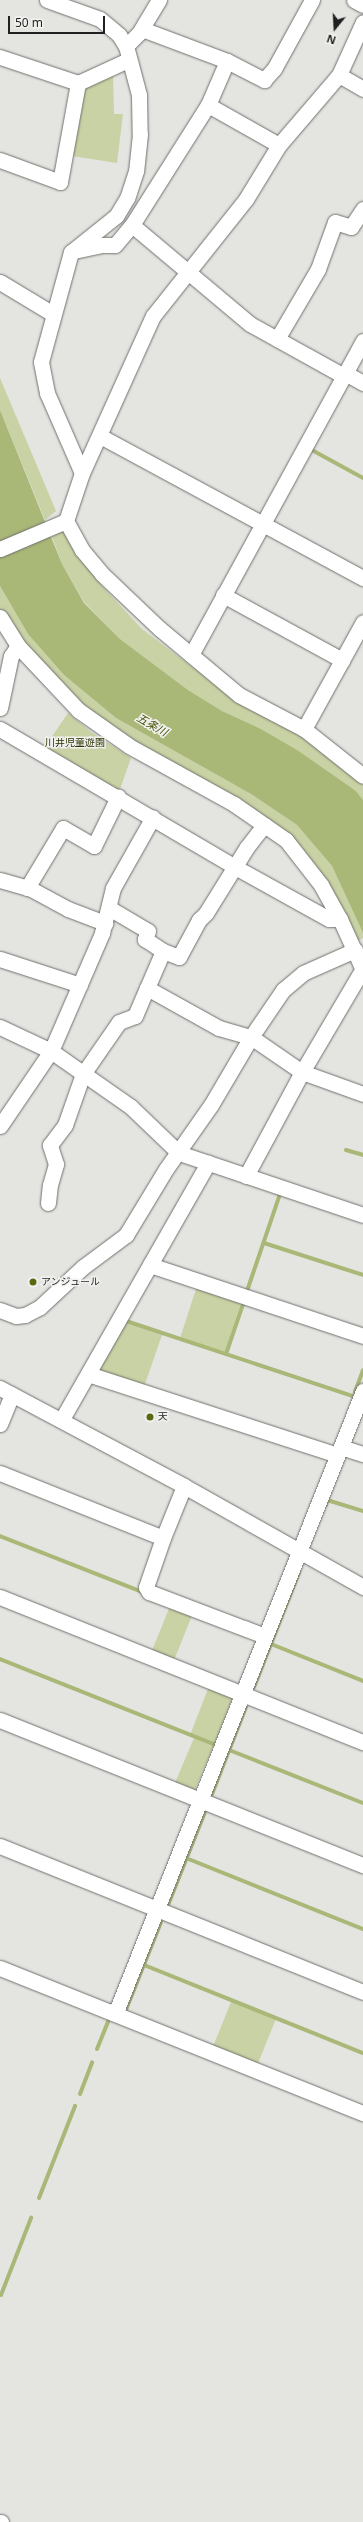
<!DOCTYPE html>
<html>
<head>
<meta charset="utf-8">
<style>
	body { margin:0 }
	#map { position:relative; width:363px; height:2522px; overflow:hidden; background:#e4e5e1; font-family:"Noto Sans","Noto Sans JP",sans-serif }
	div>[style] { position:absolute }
	.green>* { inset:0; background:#c8d2a4; transform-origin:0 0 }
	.water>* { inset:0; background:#a9b777 }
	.stream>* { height:4px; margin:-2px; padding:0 2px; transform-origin:2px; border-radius:2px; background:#a9b777 }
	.roads { filter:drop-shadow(0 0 1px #6f706d) drop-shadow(0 0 1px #6f706d) }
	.minor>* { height:15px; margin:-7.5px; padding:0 7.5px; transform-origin:7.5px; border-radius:7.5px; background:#fff }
	.dots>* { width:11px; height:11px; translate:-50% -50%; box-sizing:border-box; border:2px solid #f1f2ef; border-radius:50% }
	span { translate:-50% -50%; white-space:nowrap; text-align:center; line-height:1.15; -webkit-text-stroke:3px #f1f2ef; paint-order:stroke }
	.park-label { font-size:10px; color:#2b3200 }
	.poi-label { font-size:10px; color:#1f201f }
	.left { translate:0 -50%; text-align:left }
	.water-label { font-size:11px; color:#485307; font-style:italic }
	.north { position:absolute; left:315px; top:8px; width:40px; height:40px; -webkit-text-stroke:3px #f1f2ef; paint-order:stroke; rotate:198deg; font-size:11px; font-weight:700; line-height:16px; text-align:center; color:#1f201f }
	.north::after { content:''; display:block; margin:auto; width:14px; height:18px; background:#1f201f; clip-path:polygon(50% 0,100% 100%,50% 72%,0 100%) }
	.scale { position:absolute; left:8px; top:16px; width:97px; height:18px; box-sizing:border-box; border:2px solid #1f201f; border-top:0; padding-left:5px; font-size:12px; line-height:14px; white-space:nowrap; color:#1f201f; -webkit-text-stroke:3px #f1f2ef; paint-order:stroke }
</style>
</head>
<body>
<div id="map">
	<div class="green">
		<div style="clip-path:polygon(113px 74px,114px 114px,123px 114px,117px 163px,72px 156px,83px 88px)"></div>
		<div style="clip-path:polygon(0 378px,56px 511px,45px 520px,0 410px)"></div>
		<div style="clip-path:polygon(64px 531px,102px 586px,142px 629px,212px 682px,305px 734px,363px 781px,363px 800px,356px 791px,259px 728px,222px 711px,188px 690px,120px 639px,84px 602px,62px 564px,51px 534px)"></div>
		<div style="clip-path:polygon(0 586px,28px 634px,64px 675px,116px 718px,251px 794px,297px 825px,332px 866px,363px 933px,363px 938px,355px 943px,288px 836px,176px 768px,80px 704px,51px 677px,5px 619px,0 609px)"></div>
		<div style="clip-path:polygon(68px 713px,91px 732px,131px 758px,119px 792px,44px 748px)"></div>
		<div style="left:197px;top:1286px;width:47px;height:55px;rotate:18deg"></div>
		<div style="clip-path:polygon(123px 1322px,162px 1335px,144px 1387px,99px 1372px,97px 1368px)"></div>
		<div style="left:170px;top:1606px;width:24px;height:49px;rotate:22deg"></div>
		<div style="left:209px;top:1686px;width:26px;height:51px;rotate:21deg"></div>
		<div style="left:194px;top:1738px;width:21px;height:49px;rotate:23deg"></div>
		<div style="left:231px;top:2002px;width:48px;height:48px;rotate:22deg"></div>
	</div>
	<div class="water">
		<div style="clip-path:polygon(0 410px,62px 564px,84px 603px,120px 639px,188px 690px,222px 711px,259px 728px,297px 750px,356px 791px,363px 800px,363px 933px,332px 866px,297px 825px,251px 794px,116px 718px,64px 675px,28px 634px,0 586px)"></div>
	</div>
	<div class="stream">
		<div style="left:310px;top:449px;width:60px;rotate:28.7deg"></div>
		<div style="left:346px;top:1150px;width:18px;rotate:16deg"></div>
		<div style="left:264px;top:1243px;width:104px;rotate:17.9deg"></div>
		<div style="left:247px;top:1291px;width:102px;rotate:-71.2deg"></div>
		<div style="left:126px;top:1321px;width:239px;rotate:18.3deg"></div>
		<div style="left:226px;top:1354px;width:56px;rotate:-71.2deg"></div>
		<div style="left:355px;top:1392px;width:23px;rotate:-70deg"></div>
		<div style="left:326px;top:1505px;width:5px;rotate:-79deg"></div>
		<div style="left:327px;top:1500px;width:38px;rotate:17deg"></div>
		<div style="left:0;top:1536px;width:156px;rotate:21.5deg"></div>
		<div style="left:271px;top:1644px;width:99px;rotate:21.9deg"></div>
		<div style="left:0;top:1659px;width:232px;rotate:21.7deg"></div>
		<div style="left:254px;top:1687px;width:123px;rotate:-68.6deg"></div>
		<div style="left:229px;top:1750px;width:144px;rotate:21.6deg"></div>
		<div style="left:212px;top:1794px;width:93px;rotate:-68.7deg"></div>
		<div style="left:186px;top:1858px;width:191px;rotate:21.9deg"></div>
		<div style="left:168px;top:1905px;width:100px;rotate:-68.3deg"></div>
		<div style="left:144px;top:1965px;width:236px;rotate:21.9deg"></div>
		<div style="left:125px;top:2012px;width:97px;rotate:-68.2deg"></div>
		<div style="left:97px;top:2049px;width:32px;rotate:-68deg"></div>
		<div style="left:80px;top:2094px;width:34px;rotate:-69deg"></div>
		<div style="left:39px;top:2198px;width:99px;rotate:-68.6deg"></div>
		<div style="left:1px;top:2295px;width:83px;rotate:-68.7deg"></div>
	</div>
	<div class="roads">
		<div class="minor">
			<div style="left:47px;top:0;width:56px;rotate:19.7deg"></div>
			<div style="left:100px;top:19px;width:25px;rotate:40deg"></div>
			<div style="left:119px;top:35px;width:13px;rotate:58deg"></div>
			<div style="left:126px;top:46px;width:51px;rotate:75.1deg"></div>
			<div style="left:139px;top:95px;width:39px;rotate:89deg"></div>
			<div style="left:140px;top:134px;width:37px;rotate:96deg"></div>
			<div style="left:136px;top:171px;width:28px;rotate:108deg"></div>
			<div style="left:127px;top:198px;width:21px;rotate:121deg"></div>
			<div style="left:116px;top:216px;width:58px;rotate:141.3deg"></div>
			<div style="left:71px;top:252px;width:114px;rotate:105.3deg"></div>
			<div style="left:41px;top:362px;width:32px;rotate:79deg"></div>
			<div style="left:47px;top:393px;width:87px;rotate:66.4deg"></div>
			<div style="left:354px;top:0;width:10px;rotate:29deg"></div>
			<div style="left:142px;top:29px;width:91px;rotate:20.6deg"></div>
			<div style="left:227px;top:61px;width:42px;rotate:27.2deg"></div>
			<div style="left:264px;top:80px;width:15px;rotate:-48deg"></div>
			<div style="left:274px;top:69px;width:79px;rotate:-61.2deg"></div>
			<div style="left:126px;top:46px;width:18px;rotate:-45deg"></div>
			<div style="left:139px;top:33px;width:39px;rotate:-59deg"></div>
			<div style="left:0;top:57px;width:82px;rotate:18.4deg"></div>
			<div style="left:78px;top:83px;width:55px;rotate:-24.7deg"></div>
			<div style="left:339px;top:75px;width:28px;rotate:30deg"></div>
			<div style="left:208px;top:105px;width:81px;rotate:29.4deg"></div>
			<div style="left:0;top:160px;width:64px;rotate:20.1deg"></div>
			<div style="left:60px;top:182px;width:101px;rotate:-79.7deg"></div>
			<div style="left:132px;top:225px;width:154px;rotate:40deg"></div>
			<div style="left:250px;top:324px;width:107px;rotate:29deg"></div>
			<div style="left:74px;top:251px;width:30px;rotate:-12deg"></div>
			<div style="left:103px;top:245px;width:12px"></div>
			<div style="left:115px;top:245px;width:26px;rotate:-50deg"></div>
			<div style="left:132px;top:225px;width:142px;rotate:-57.7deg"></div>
			<div style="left:208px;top:105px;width:48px;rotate:-66.6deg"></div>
			<div style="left:0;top:282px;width:62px;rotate:31.1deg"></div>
			<div style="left:277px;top:339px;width:81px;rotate:-59.6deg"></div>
			<div style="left:318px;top:269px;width:50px;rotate:-70.1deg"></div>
			<div style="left:335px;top:222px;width:17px;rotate:17deg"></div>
			<div style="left:351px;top:227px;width:22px;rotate:-56deg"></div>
			<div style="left:345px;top:373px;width:21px;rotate:29deg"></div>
			<div style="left:100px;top:436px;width:299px;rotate:28.4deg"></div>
			<div style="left:66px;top:521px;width:33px;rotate:61deg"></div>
			<div style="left:82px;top:550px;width:31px;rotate:50deg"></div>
			<div style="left:102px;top:574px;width:80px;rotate:43.5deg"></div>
			<div style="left:160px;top:629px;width:103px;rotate:39.9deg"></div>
			<div style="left:239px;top:695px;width:73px;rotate:27.6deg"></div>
			<div style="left:304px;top:729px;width:75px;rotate:38.5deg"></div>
			<div style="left:0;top:549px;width:72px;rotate:-23deg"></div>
			<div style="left:66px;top:521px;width:51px;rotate:-71.6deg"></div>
			<div style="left:82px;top:473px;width:172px;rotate:-65.7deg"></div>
			<div style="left:153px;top:316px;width:149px;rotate:-51.5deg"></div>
			<div style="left:246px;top:199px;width:63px;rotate:-58.6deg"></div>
			<div style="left:279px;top:145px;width:92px;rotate:-49.4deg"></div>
			<div style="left:339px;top:75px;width:58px;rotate:-65.6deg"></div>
			<div style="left:223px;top:595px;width:136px;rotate:28.6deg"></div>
			<div style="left:0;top:617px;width:34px;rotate:58deg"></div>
			<div style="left:18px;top:646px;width:88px;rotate:46.8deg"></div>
			<div style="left:78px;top:710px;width:62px;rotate:35.2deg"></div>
			<div style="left:129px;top:746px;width:120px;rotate:28.9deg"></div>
			<div style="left:234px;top:804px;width:63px;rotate:34.7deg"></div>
			<div style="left:286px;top:840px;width:57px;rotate:52.1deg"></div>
			<div style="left:321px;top:885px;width:39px;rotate:61deg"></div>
			<div style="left:340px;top:919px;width:56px;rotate:65.7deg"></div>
			<div style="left:191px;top:655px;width:358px;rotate:-61.3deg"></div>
			<div style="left:0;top:708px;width:53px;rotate:-78.1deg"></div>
			<div style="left:11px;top:656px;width:12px;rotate:-55deg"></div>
			<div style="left:0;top:729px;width:273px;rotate:30.4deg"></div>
			<div style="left:235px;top:867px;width:107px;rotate:29deg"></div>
			<div style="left:329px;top:919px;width:11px"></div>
			<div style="left:304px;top:729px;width:122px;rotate:-61.1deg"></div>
			<div style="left:0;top:880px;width:32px;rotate:16deg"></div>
			<div style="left:31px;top:889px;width:42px;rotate:28.4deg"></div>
			<div style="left:68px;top:909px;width:40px;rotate:21deg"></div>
			<div style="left:27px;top:888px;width:70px;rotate:-59deg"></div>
			<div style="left:63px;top:828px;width:36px;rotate:30deg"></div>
			<div style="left:94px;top:846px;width:55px;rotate:-63.9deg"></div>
			<div style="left:109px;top:908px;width:45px;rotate:30.5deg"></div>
			<div style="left:148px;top:931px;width:9px;rotate:111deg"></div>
			<div style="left:145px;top:939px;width:22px;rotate:34deg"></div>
			<div style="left:163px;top:951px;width:40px;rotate:113.4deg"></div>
			<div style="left:147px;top:988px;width:82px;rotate:29.1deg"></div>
			<div style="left:219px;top:1028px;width:33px;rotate:16deg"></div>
			<div style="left:251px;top:1037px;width:62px;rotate:34.5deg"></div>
			<div style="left:302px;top:1072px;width:65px;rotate:19.8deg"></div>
			<div style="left:163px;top:951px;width:17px;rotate:21deg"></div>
			<div style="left:179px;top:957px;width:42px;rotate:-61.6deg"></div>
			<div style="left:199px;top:920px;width:10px;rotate:-45deg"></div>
			<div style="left:206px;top:913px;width:78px;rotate:-58.2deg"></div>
			<div style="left:247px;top:847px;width:28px;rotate:-52deg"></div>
			<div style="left:0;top:959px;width:84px;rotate:18deg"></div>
			<div style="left:0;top:1027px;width:56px;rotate:25.2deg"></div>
			<div style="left:51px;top:1051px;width:98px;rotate:35deg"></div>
			<div style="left:131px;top:1107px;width:66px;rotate:43.8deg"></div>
			<div style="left:179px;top:1153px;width:194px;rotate:18.6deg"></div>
			<div style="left:0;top:1126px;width:91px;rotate:-55.8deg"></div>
			<div style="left:51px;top:1051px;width:129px;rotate:-66.6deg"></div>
			<div style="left:102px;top:933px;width:46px;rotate:-76.3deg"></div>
			<div style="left:113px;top:888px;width:81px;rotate:-60.6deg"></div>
			<div style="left:246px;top:1176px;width:118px;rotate:-61.7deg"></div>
			<div style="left:302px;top:1072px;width:118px;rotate:-59.5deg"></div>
			<div style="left:48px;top:1203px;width:18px;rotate:-84deg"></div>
			<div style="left:50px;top:1185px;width:22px;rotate:-74deg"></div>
			<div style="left:56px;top:1164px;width:20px;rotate:-108deg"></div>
			<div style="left:50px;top:1145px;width:25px;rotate:-53deg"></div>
			<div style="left:65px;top:1125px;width:54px;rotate:-70.6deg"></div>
			<div style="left:83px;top:1074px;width:63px;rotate:-55.3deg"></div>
			<div style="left:119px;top:1022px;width:17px;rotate:-21deg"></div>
			<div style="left:135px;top:1016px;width:30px;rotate:-67deg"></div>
			<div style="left:150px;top:1265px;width:225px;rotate:18.4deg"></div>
			<div style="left:0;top:1310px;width:17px;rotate:21deg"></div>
			<div style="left:16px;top:1316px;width:9px;rotate:-6deg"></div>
			<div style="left:25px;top:1315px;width:17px;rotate:-28deg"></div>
			<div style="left:40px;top:1307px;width:59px;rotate:-42.9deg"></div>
			<div style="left:83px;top:1267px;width:54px;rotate:-36.7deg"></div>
			<div style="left:126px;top:1235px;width:77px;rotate:-58.8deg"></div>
			<div style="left:166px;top:1169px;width:78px;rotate:-54.9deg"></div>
			<div style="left:211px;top:1105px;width:79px;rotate:-59.5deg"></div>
			<div style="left:251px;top:1037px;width:57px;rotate:-55.8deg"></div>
			<div style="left:283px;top:990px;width:26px;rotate:-40deg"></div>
			<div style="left:303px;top:973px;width:57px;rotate:-23.9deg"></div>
			<div style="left:88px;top:1374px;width:262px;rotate:18deg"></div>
			<div style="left:0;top:1388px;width:208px;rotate:28deg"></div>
			<div style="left:184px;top:1486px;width:206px;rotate:29.4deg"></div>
			<div style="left:62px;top:1419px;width:295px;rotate:-60.3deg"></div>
			<div style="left:0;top:1424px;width:32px;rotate:-68deg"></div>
			<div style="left:341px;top:1447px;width:23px;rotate:18deg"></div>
			<div style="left:0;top:1473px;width:175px;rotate:21.7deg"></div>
			<div style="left:163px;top:1538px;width:56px;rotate:-68deg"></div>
			<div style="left:163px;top:1538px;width:52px;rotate:109.1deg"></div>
			<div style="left:146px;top:1587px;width:6px;rotate:59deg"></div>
			<div style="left:149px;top:1592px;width:124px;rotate:20.8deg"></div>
			<div style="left:0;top:1597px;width:391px;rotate:21.8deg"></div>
			<div style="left:0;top:1720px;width:391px;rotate:21.8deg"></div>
			<div style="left:0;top:1846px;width:391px;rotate:21.9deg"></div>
			<div style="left:0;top:1968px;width:391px;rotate:21.8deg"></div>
			<div style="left:115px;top:2014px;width:671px;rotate:-68.29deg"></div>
			<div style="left:0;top:2522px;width:1px"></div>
		</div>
	</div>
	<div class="dots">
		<div style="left:33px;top:1282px;background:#5b680f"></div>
		<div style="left:150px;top:1417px;background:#5b680f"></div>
	</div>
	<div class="park-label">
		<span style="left:75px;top:743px">川井児童遊園</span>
	</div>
	<div class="poi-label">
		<span class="left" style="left:41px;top:1282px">アンジュール</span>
		<span class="left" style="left:158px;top:1417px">天</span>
	</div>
	<div class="water-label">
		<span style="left:152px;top:725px;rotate:30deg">五条川</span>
	</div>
	<div class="north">N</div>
	<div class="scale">50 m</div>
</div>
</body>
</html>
